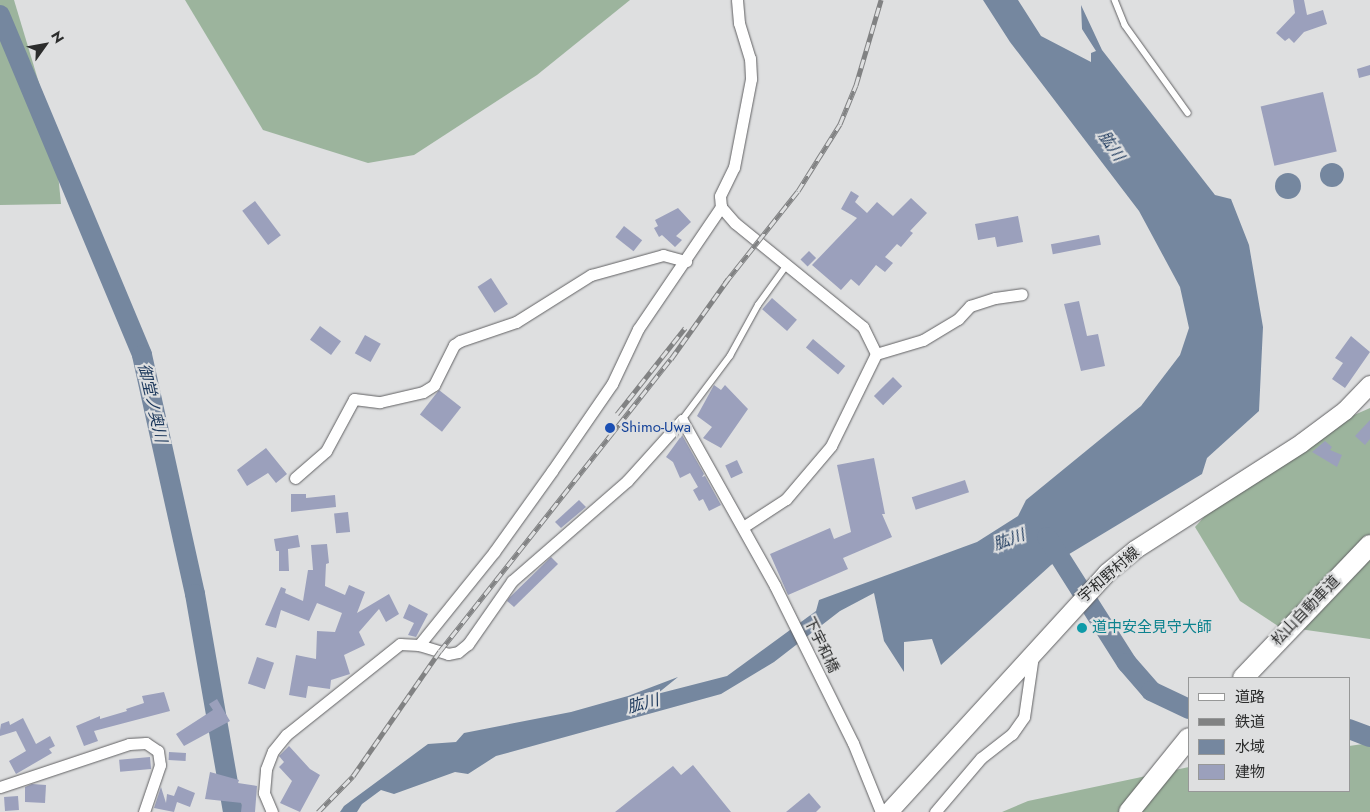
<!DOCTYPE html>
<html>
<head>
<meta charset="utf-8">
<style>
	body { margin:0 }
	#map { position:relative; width:1370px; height:812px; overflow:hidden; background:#dedfe0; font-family:Jost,"Noto Sans JP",sans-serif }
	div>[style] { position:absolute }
	.forest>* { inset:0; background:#9cb49d }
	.water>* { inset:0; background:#75879f }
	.round { border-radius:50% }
	.river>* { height:20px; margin:-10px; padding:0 10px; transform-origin:10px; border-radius:10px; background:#75879f }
	.building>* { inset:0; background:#9ba0bc; transform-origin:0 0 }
	.roads { filter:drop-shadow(0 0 1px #616163) drop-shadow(0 0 1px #616163) }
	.lane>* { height:5.5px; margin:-2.75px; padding:0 2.75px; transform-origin:2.75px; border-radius:2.75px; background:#fff }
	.street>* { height:11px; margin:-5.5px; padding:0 5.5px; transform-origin:5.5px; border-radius:5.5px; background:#fff }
	.primary>* { height:18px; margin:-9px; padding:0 9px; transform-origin:9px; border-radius:9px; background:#fff }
	.highway>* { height:20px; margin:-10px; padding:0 10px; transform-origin:10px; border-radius:10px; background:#fff }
	.rail>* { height:5px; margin-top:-2.5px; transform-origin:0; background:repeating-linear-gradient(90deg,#dedfe0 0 9px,#818283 0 18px); box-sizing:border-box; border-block:1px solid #818283 }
	.dots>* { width:14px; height:14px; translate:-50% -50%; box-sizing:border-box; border:2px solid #dedfe0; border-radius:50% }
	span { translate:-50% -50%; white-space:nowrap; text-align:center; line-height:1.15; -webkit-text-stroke:4.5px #dedfe0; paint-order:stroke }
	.transit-label { font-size:15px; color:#164399 }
	.left { translate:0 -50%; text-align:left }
	.street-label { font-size:15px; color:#2c2d2d }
	.culture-label { font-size:15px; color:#0d838f }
	.water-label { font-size:16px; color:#1b375b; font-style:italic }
	.legend { position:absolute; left:1188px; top:677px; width:162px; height:115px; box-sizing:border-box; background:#dedfe0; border:1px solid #979898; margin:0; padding:6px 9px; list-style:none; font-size:15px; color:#2c2d2d }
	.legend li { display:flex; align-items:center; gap:10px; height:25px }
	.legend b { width:25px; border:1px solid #979898 }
	.north { position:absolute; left:20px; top:20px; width:50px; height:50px; -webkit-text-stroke:4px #dedfe0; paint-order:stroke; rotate:58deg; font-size:14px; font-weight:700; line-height:20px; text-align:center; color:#2c2d2d }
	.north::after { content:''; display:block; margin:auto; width:18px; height:22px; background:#2c2d2d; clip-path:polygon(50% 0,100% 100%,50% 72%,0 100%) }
</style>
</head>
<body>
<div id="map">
	<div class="forest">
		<div style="clip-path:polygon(0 0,14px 0,54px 133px,61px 204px,0 205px)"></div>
		<div style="clip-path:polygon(185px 0,630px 0,537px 75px,414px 155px,368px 163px,263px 130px)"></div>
		<div style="clip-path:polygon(1370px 408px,1370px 639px,1278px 626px,1240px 601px,1195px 527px,1236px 481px,1327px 427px)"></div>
		<div style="clip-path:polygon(1370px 743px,1370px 812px,1002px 812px,1028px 801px,1189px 767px,1189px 791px,1349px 791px,1349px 746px)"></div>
	</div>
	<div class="water">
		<div style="clip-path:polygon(983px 0,1018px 0,1041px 36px,1091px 62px,1091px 53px,1096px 51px,1082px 29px,1081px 5px,1102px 50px,1215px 195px,1231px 199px,1249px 245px,1263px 327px,1259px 411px,1207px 458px,1202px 474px,1051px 565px,941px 665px,932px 639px,904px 642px,904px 672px,884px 641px,874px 593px,840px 611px,774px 662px,721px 694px,496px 756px,468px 774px,455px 772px,394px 794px,381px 790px,362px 804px,357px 812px,340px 812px,344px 806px,428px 744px,456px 742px,464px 733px,571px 712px,628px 696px,678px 677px,657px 694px,727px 676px,816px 611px,819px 600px,977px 542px,1018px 516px,1026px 500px,1141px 406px,1180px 355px,1189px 328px,1180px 287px,1139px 211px,1010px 42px)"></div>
		<div class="round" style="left:1320px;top:163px;width:24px;height:24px"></div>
		<div class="round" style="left:1275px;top:173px;width:26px;height:26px"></div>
	</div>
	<div class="river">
		<div style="left:0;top:15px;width:368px;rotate:67.3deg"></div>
		<div style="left:142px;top:355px;width:245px;rotate:77.5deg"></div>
		<div style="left:195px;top:594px;width:221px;rotate:80.1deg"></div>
		<div style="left:1047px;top:537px;width:149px;rotate:57.6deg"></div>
		<div style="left:1127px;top:663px;width:37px;rotate:49deg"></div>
		<div style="left:1151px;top:691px;width:42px;rotate:25.3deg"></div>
		<div style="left:1349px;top:729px;width:22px;rotate:21deg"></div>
	</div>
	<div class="building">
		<div style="clip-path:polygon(1293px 0,1304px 0,1307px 15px,1323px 10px,1327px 24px,1304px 32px,1294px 43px,1289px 38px,1285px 41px,1276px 33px,1295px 13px)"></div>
		<div style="clip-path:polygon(1370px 65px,1370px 75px,1359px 78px,1357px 69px)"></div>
		<div style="left:1323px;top:92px;width:61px;height:64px;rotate:77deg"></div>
		<div style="clip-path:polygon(851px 191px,859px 196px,855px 202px,867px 213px,877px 202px,893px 216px,911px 198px,927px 213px,910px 231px,913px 233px,901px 247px,897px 244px,885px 257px,893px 263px,885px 272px,876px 265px,859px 286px,851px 279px,841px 290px,812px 265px,857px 218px,841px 209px)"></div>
		<div style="left:255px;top:201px;width:43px;height:16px;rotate:53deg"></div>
		<div style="clip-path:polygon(678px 208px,691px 222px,676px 236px,682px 240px,675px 247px,662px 235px,659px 237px,654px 228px,658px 226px,655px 220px)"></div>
		<div style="clip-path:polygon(1018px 216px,1023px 242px,997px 247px,995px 237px,978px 240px,975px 224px)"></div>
		<div style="left:624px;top:226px;width:23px;height:14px;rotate:38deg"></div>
		<div style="left:1099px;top:235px;width:10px;height:49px;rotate:79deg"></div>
		<div style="left:809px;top:251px;width:10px;height:12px;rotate:45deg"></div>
		<div style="left:491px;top:278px;width:31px;height:16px;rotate:57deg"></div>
		<div style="left:772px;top:298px;width:33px;height:15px;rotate:41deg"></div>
		<div style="clip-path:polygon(1079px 301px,1087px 336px,1098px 334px,1105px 366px,1081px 371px,1064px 304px)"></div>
		<div style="left:320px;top:326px;width:26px;height:17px;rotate:36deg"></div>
		<div style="left:365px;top:335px;width:18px;height:21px;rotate:29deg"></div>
		<div style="clip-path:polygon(1351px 336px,1370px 352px,1345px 388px,1332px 379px,1343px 363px,1335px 358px)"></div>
		<div style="left:813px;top:339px;width:42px;height:11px;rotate:40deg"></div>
		<div style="left:893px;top:377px;width:13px;height:27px;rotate:45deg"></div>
		<div style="clip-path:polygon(714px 385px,721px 390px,725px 385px,748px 409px,721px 448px,703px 438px,712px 427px,697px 416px)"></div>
		<div style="left:439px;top:390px;width:28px;height:31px;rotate:38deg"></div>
		<div style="clip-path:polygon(1370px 420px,1370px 439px,1365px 445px,1355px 436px)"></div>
		<div style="clip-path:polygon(682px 435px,704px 474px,702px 477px,705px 476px,721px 505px,709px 511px,703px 499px,699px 501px,693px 490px,698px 487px,690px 473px,680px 478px,673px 462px,666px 457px)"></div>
		<div style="clip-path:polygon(1325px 441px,1332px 447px,1330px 450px,1342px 455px,1337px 467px,1312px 452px)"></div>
		<div style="clip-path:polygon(266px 448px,287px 474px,276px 483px,268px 473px,247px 486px,237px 470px)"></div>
		<div style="clip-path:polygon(874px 458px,885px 514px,882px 514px,892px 537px,843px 558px,848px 569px,788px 595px,770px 554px,830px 528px,834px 539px,851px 532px,837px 465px)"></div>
		<div style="left:737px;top:460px;width:14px;height:13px;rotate:65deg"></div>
		<div style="left:965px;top:480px;width:13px;height:56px;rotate:72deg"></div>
		<div style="clip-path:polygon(291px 494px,306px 494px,306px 498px,335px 495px,336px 507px,291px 512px)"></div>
		<div style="clip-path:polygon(579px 500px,586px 507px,561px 528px,555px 522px)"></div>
		<div style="left:348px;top:512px;width:20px;height:14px;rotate:84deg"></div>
		<div style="clip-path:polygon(298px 535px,300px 547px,288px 549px,289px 571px,279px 571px,279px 551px,276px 551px,274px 539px)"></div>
		<div style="clip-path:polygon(327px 544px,329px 563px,326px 564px,325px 586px,345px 595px,349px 585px,365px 592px,357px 613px,389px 594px,399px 614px,386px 622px,379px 609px,359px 632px,365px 645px,344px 655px,350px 674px,331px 680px,330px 689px,308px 686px,306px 698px,289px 695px,296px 655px,316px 659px,317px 631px,335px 632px,342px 613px,317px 603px,309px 621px,281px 610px,276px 628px,265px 625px,281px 587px,286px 589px,285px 593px,303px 601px,308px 570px,313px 570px,311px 545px)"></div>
		<div style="clip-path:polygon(551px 557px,558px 564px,514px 607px,507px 601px,509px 598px)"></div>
		<div style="clip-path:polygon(409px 604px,428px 614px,416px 637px,408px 635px,414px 623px,403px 618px)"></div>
		<div style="left:257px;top:657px;width:18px;height:28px;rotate:19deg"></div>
		<div style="clip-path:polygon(164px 692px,170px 711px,94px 731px,98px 741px,84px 746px,76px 726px,100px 716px,100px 719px,127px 711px,126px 709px,144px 703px,142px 696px)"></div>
		<div style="clip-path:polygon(217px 699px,230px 721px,184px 746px,176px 734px,213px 710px,209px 704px)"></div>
		<div style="clip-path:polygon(23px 718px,36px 744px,50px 736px,55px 746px,49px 749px,52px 753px,16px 774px,9px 761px,26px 751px,16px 731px,0 736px,0 730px,1px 724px,9px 721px,10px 725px)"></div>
		<div style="clip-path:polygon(289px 746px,310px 769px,320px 775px,300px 812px,280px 803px,292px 781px,279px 767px,284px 762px,279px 756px)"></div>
		<div style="left:169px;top:752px;width:17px;height:8px;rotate:3deg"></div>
		<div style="left:150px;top:757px;width:12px;height:31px;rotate:85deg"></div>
		<div style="clip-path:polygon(693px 765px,731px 812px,615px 812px,673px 766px,681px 775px)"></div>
		<div style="clip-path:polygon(210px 772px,239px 780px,238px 783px,257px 786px,255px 812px,241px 812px,242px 803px,205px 799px)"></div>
		<div style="clip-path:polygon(32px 784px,46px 785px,45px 803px,25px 802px,25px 787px)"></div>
		<div style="clip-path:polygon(178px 786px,195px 793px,190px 807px,177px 802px,174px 812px,154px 808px,161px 787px,166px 803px,167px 794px,174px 796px)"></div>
		<div style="clip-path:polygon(809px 793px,821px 807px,816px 812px,786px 812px)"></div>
		<div style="left:18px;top:796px;width:14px;height:14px;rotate:86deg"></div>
	</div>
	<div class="roads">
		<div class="lane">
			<div style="left:1115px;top:0;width:27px;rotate:68deg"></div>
			<div style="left:1125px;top:25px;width:108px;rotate:54.4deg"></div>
			<div style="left:682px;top:420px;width:80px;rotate:-53.1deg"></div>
			<div style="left:730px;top:356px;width:58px;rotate:-61.2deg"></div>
			<div style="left:758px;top:305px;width:49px;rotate:-54.1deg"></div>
		</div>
		<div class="street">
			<div style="left:737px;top:0;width:23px;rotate:85deg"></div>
			<div style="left:739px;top:23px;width:37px;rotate:73deg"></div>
			<div style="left:750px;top:58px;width:21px;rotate:87deg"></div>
			<div style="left:751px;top:79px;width:90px;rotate:100.9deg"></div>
			<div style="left:734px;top:167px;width:32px;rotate:116deg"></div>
			<div style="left:720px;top:196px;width:11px;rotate:85deg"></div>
			<div style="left:721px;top:207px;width:21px;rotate:49deg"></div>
			<div style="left:735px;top:223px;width:165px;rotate:39.1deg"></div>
			<div style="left:863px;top:327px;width:30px;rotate:64deg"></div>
			<div style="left:876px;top:354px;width:102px;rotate:116.1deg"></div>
			<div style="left:831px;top:446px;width:70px;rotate:130.3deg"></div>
			<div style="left:786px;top:499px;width:51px;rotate:146.9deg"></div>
			<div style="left:876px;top:354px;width:49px;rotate:-16.6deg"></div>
			<div style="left:923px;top:340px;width:41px;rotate:-31deg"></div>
			<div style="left:958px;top:319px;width:18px;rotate:-47deg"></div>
			<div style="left:970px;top:306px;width:26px;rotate:-18deg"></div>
			<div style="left:995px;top:298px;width:27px;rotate:-8deg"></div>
			<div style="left:295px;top:478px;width:41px;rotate:-41.1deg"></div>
			<div style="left:326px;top:451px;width:59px;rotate:-61.7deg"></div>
			<div style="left:354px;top:399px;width:26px;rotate:7deg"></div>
			<div style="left:380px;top:402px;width:44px;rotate:-13.1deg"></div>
			<div style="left:423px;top:392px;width:13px;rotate:-32deg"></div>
			<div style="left:434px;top:385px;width:45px;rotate:-63.4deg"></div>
			<div style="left:454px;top:345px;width:7px;rotate:-34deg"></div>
			<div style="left:460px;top:341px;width:59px;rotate:-18.7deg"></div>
			<div style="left:516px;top:322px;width:89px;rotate:-32.1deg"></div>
			<div style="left:591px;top:275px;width:75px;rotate:-15.5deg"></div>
			<div style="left:663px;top:255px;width:24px;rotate:15deg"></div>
			<div style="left:419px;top:645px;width:119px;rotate:-51.1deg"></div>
			<div style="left:494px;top:552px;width:100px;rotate:-54.4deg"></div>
			<div style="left:552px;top:471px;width:106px;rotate:-55.4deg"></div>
			<div style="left:612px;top:384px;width:61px;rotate:-64.7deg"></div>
			<div style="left:638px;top:329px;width:148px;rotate:-55.8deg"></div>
			<div style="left:0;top:787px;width:136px;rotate:-18.4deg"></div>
			<div style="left:129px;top:744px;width:17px;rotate:-3deg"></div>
			<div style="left:146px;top:743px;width:14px;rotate:34deg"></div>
			<div style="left:158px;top:751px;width:14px;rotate:82deg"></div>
			<div style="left:160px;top:765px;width:50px;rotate:108.8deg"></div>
			<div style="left:272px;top:812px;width:21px;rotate:-113deg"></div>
			<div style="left:264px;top:793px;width:24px;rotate:-85deg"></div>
			<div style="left:266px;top:769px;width:19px;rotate:-69deg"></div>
			<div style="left:273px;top:751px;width:21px;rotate:-51deg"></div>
			<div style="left:286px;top:735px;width:146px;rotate:-38.6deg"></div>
			<div style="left:400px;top:644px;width:19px;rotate:3deg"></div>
			<div style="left:419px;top:645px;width:30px;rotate:17deg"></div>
			<div style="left:448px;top:654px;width:10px;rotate:-11deg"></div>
			<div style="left:458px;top:652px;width:13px;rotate:-39deg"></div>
			<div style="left:468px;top:644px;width:77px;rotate:-55.1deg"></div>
			<div style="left:512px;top:581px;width:152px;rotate:-41deg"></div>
			<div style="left:627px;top:481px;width:82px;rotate:-48deg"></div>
			<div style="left:682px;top:420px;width:190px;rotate:60.7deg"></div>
			<div style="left:775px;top:586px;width:175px;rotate:63.6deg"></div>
			<div style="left:853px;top:743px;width:74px;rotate:67.9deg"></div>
			<div style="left:935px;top:812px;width:71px;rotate:-49.6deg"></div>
			<div style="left:981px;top:758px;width:39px;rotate:-38deg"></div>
			<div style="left:1012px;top:734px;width:21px;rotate:-55deg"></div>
			<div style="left:1024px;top:717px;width:63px;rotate:-81.7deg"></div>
		</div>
		<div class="primary">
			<div style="left:889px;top:812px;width:323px;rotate:-47.6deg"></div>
			<div style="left:1107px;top:573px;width:36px;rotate:-39deg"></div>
			<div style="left:1135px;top:550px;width:198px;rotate:-32.6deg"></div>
			<div style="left:1302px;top:443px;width:54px;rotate:-36.7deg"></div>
			<div style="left:1345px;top:411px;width:36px;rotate:-46deg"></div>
		</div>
		<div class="highway">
			<div style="left:1243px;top:678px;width:184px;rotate:-46.3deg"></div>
			<div style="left:1129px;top:812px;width:95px;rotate:-51deg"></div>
		</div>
	</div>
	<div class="rail">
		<div style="left:725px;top:283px;width:117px;rotate:-51.6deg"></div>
		<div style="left:798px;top:191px;width:79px;rotate:-57.9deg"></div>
		<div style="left:840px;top:124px;width:42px;rotate:-67.7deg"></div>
		<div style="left:856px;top:85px;width:89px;rotate:-73.6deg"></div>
		<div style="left:617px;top:414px;width:110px;rotate:-51.7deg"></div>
		<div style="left:318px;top:812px;width:50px;rotate:-45.8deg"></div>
		<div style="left:353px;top:776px;width:152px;rotate:-55.2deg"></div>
		<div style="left:440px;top:651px;width:372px;rotate:-51.7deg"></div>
		<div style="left:671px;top:359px;width:98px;rotate:-54.5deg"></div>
	</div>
	<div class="dots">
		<div style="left:610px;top:428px;background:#1a4fb4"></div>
		<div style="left:1082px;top:628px;background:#0f9aa8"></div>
	</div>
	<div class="transit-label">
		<span class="left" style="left:621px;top:428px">Shimo-Uwa</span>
	</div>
	<div class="street-label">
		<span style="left:1109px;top:575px;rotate:-41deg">宇和野村線</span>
		<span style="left:1306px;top:611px;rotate:-46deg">松山自動車道</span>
		<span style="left:821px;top:645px;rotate:64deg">下宇和橋</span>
	</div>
	<div class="culture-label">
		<span class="left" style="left:1092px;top:628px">道中安全見守大師</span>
	</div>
	<div class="water-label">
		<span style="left:1111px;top:146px;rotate:56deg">肱川</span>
		<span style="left:152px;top:403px;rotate:77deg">御堂ノ奥川</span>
		<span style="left:1009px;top:540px;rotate:-20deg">肱川</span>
		<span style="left:643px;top:704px;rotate:-15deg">肱川</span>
	</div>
	<ul class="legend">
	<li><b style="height:6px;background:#fff"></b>道路</li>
	<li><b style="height:6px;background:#818283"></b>鉄道</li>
	<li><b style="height:14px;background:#75879f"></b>水域</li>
	<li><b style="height:14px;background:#9ba0bc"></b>建物</li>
	</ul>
	<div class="north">N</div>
</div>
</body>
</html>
